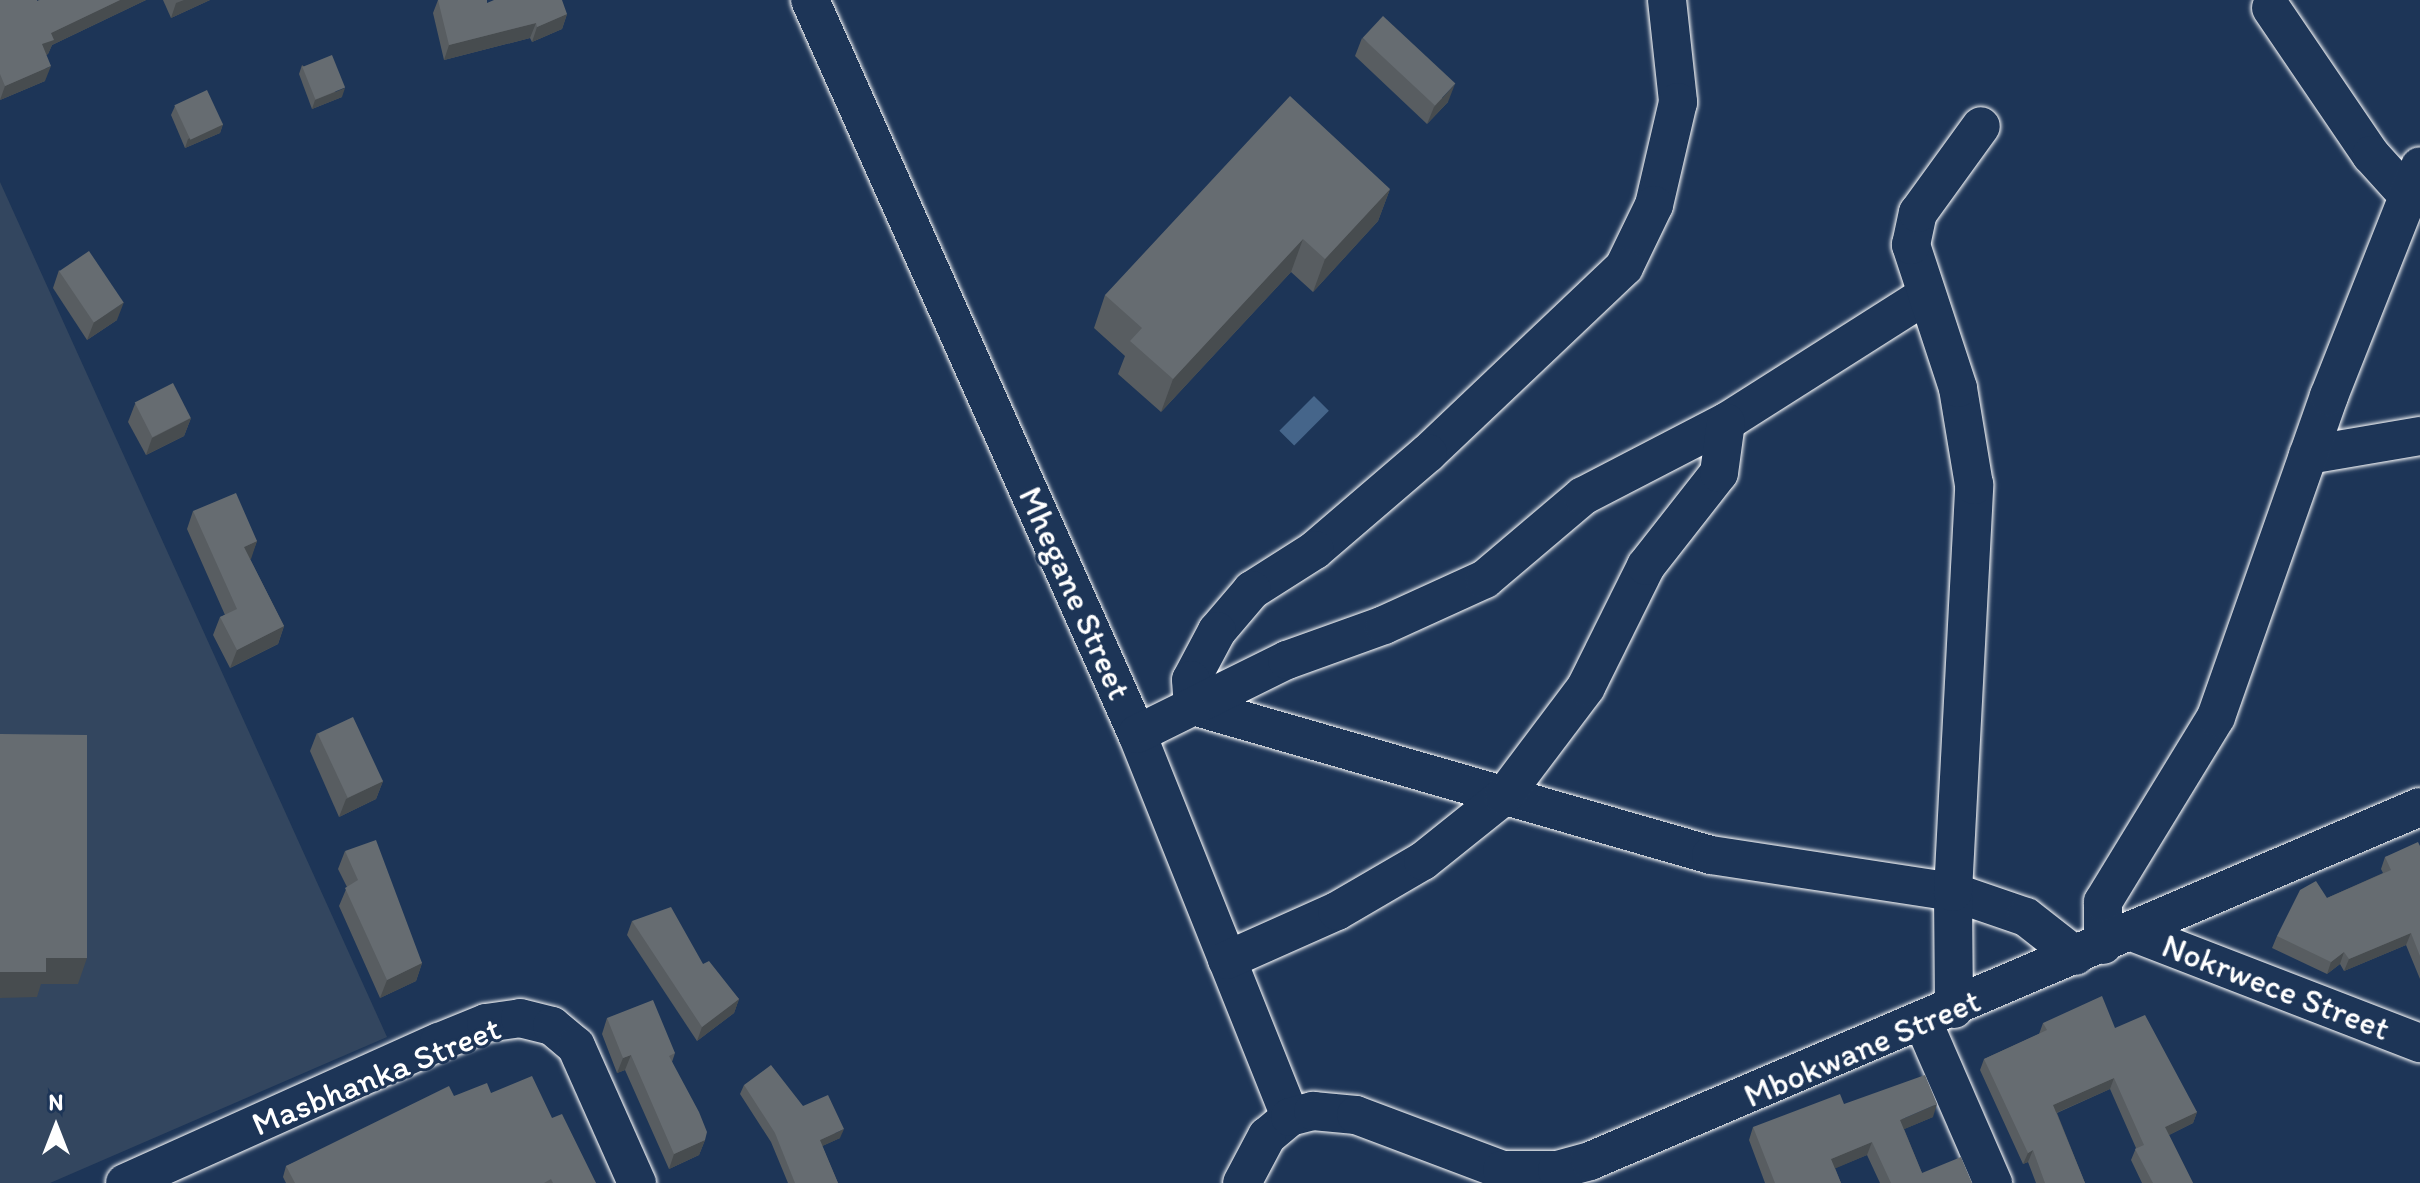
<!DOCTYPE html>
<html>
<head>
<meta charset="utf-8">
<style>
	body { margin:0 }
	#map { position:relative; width:2420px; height:1183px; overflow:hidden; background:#1d3557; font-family:Itim,sans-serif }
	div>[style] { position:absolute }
	.built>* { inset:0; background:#33465f }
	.water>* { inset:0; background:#45658a; transform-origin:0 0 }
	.roads { filter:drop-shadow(0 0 2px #fff) drop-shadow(0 0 2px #fff) }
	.street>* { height:38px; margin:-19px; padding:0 19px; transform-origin:19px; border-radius:19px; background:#1d3557 }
	.wall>* { inset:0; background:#585d61 }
	.shaded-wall>* { inset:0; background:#474c4f }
	.building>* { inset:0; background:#666c71; transform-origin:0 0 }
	span { translate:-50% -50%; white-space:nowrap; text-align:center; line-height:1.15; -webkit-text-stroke:6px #1d3557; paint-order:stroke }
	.street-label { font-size:34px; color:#fff }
	.north { position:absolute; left:16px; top:1087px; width:80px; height:80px; -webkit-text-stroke:6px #1d3557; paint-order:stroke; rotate:0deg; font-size:22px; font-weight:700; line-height:32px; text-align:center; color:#fff }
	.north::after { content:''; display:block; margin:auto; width:28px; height:36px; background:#fff; clip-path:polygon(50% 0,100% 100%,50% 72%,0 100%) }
</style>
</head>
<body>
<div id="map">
	<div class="built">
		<div style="clip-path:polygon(0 182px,387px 1037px,50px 1183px,0 1183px)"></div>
	</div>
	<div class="water">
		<div style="left:1314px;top:396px;width:21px;height:49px;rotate:45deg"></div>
	</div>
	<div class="roads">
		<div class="street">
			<div style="left:810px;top:0;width:804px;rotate:65.99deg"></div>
			<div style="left:1137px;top:734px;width:412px;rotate:68.2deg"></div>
			<div style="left:1290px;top:1117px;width:30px;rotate:140deg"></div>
			<div style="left:1267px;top:1136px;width:53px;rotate:118deg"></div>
			<div style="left:1667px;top:0;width:103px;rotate:83.8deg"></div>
			<div style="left:1678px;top:102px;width:106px;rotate:103.1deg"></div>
			<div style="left:1654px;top:205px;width:69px;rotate:115.8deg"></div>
			<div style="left:1624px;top:267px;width:270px;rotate:136.5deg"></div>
			<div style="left:1428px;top:453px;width:149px;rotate:139.4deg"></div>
			<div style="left:1315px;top:550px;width:75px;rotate:147.6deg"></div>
			<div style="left:1252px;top:590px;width:54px;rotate:130.5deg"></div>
			<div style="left:1217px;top:631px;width:55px;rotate:118deg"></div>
			<div style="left:1191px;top:680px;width:26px;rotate:86deg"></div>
			<div style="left:1193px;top:706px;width:539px;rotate:16.05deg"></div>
			<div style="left:1711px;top:855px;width:245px;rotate:8.7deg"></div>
			<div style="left:1953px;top:892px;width:77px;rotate:18.9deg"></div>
			<div style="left:2026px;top:917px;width:63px;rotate:38deg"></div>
			<div style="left:2271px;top:8px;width:178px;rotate:55.8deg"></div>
			<div style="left:2371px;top:155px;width:55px;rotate:47.9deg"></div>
			<div style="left:2308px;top:455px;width:114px;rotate:-9.6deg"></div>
			<div style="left:1137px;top:734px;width:167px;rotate:-26.3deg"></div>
			<div style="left:1287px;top:660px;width:103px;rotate:-19.8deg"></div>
			<div style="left:1384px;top:625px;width:111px;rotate:-24.5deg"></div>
			<div style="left:1485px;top:579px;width:128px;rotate:-40.3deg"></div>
			<div style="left:1583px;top:496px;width:161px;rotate:-27.4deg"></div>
			<div style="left:1726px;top:422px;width:233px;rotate:-32.4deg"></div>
			<div style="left:2132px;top:932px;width:309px;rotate:21.1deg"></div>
			<div style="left:2103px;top:945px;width:43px;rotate:-90deg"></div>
			<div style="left:2103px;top:902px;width:217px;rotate:-58.6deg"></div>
			<div style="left:2216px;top:717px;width:340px;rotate:-70.6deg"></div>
			<div style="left:2329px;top:396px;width:247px;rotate:-68.4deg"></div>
			<div style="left:1227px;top:960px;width:120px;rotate:-24deg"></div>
			<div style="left:1337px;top:911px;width:99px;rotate:-30.2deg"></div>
			<div style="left:1423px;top:861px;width:104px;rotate:-38.7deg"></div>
			<div style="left:1504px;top:796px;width:136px;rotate:-53deg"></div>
			<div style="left:1586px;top:687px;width:135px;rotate:-63.6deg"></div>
			<div style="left:1646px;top:566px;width:118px;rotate:-51.9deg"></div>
			<div style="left:1719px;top:473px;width:51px;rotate:-82.2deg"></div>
			<div style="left:1954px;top:1009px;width:117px;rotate:-90.5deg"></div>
			<div style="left:1953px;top:892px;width:408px;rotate:-87deg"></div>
			<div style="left:1974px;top:485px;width:98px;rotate:-99.4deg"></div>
			<div style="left:1958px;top:388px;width:151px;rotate:-108.2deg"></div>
			<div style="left:1911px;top:245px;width:33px;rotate:-78deg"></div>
			<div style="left:1918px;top:213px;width:107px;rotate:-54.1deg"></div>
			<div style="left:1923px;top:1022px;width:176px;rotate:66.5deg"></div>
			<div style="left:1290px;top:1117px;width:24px;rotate:-15deg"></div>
			<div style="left:1313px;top:1111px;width:43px;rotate:5.3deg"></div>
			<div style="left:1356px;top:1115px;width:156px;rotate:20.6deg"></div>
			<div style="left:1502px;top:1170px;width:55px"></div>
			<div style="left:1557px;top:1170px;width:34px;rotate:-15deg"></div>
			<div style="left:1590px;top:1161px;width:902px;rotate:-23.1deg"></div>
			<div style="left:125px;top:1183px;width:344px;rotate:-24.2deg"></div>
			<div style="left:439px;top:1042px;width:51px;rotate:-22deg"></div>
			<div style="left:486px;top:1023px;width:34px;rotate:-8deg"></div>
			<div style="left:520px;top:1018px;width:33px;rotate:14deg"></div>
			<div style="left:552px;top:1026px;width:31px;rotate:40deg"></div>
			<div style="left:576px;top:1046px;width:150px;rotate:66deg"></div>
		</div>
	</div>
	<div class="wall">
		<div style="clip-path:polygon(0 0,37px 1px,40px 0,146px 0,52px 45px,48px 54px,46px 55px,45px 81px,0 100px)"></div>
		<div style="clip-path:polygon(163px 0,210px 0,171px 18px)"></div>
		<div style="clip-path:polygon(438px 0,487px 0,487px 3px,567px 14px,562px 29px,532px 42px,530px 38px,444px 60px,433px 13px)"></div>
		<div style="clip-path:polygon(1362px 38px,1448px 102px,1427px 124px,1355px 56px)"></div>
		<div style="clip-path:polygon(302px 65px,342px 97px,312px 109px,299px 74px)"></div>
		<div style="clip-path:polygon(175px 106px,223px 124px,220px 133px,185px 148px,171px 115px)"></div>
		<div style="clip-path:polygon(1390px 189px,1378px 221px,1313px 292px,1291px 272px,1161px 412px,1118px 374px,1125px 356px,1094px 328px,1105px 295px)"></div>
		<div style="clip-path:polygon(59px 270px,117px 320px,87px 340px,53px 288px)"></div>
		<div style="clip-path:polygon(135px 404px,191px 418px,184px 436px,146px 455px,128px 422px)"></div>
		<div style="clip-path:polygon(193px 511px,257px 541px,250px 559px,284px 626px,278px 644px,230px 668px,213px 635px,220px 617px,225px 615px,187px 529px)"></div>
		<div style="clip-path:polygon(317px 733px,383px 781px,376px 799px,339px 817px,310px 751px)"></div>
		<div style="clip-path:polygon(2420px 846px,2420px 979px,2406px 945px,2344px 971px,2340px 964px,2327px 974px,2272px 948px,2277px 936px,2327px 898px,2383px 873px,2381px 869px,2385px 857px)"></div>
		<div style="clip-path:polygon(345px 851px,422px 963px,416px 981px,380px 998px,339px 906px,347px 887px,338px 869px)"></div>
		<div style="clip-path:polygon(632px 921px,703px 964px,739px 999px,734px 1013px,697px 1041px,627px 935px)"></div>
		<div style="clip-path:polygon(607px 1018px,675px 1053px,672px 1062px,705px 1140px,699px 1155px,669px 1169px,625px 1070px,617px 1073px,602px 1034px)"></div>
		<div style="clip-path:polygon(2043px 1023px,2115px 1028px,2197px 1112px,2193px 1123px,2169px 1135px,2193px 1183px,2142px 1183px,2131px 1160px,2136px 1148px,2110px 1089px,2057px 1113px,2085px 1183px,2036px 1183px,2028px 1162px,2023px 1164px,1980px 1070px,1984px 1059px,2039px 1034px)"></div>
		<div style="clip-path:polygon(744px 1085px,803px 1106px,840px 1138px,822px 1146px,838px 1183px,788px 1183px,771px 1142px,740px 1094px)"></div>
		<div style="clip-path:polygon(491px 1093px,552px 1118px,596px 1183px,286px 1183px,283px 1177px,286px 1166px,454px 1096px)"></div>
		<div style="clip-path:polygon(1933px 1117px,1904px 1129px,1922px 1173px,1972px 1183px,1880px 1183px,1867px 1155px,1835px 1168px,1841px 1183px,1765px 1183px,1749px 1140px,1753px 1127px)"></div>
	</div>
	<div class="shaded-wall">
		<div style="clip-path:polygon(120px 0,146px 0,52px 45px,48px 54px,37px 59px,42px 44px,51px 33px)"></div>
		<div style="clip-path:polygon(184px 0,210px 0,171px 18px,176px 3px)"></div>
		<div style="clip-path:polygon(567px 14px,562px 29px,532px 42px,537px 27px)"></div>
		<div style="clip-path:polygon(536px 23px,530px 38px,444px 60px,449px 45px)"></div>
		<div style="clip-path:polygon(51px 66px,45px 81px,0 100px,5px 86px)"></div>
		<div style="clip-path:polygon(1455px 84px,1448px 102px,1427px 124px,1434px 107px)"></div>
		<div style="clip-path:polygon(345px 88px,342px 97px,312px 109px,315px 100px)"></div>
		<div style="clip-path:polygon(223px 124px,220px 133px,185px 148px,188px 139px)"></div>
		<div style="clip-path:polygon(1390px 189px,1378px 221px,1313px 292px,1325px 259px)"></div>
		<div style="clip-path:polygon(1303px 239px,1291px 272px,1161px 412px,1173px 379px)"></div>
		<div style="clip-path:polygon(124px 302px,117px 320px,87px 340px,94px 322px)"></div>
		<div style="clip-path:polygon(191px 418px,184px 436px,146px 455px,152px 438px)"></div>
		<div style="clip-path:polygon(257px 541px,251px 559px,237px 565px,244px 547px)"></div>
		<div style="clip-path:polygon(284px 626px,278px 644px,230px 668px,237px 650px)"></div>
		<div style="clip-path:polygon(383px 781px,376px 799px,339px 817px,346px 799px)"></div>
		<div style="clip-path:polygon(2411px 933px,2406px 945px,2344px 971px,2349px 959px)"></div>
		<div style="clip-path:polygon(2344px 952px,2340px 964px,2327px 974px,2331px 962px)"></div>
		<div style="clip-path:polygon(46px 958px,87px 958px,78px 984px,41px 984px,37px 997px,0 998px,0 972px)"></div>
		<div style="clip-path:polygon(422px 963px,416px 981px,380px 998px,387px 980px)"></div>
		<div style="clip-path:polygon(739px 999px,734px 1013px,697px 1041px,702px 1027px)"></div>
		<div style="clip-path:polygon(631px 1055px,625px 1070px,617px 1073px,623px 1058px)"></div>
		<div style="clip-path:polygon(2114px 1078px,2110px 1089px,2049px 1116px,2053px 1105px)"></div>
		<div style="clip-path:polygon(1937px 1104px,1933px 1117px,1895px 1133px,1900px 1120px)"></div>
		<div style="clip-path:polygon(2197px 1112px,2193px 1123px,2161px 1139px,2165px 1127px)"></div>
		<div style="clip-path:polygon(844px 1129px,840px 1138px,816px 1149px,820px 1140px)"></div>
		<div style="clip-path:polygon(705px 1140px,699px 1155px,669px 1169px,674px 1154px)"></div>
		<div style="clip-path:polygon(1872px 1142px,1867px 1155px,1827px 1172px,1831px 1159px)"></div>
		<div style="clip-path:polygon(2033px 1150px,2028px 1162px,2023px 1164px,2028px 1153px)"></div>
	</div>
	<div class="building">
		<div style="clip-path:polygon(0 0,37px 0,37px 1px,40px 0,120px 0,51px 33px,54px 40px,42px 44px,51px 66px,5px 86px,0 74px)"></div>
		<div style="clip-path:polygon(438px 0,487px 0,487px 3px,494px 0,562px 0,567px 14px,537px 27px,536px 23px,449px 45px)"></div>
		<div style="left:1383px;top:16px;width:99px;height:30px;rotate:43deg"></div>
		<div style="left:332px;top:55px;width:35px;height:32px;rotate:68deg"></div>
		<div style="left:207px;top:90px;width:38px;height:36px;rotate:65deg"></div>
		<div style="clip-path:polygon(1290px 96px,1390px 189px,1325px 259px,1303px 239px,1173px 379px,1130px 341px,1142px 328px,1105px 295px)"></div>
		<div style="left:89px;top:251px;width:62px;height:36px;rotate:56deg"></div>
		<div style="left:173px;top:383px;width:39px;height:43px;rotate:63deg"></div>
		<div style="clip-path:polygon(236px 493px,257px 541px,244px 547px,284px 626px,237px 650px,220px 617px,237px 609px,193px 511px)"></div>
		<div style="left:353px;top:717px;width:71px;height:39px;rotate:65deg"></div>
		<div style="clip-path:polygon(0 734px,87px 735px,87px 958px,46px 958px,46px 972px,0 972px)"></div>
		<div style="clip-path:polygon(376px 840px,422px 963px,387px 980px,345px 888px,358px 880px,345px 851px)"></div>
		<div style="clip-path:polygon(2418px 842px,2420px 846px,2420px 956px,2411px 933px,2349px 959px,2344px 952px,2331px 962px,2277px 936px,2300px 890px,2316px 881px,2327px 898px,2391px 870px,2385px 857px)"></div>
		<div style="clip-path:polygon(671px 907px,703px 964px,709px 961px,739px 999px,702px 1027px,632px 921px)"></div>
		<div style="clip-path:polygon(2102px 996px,2115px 1028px,2145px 1015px,2197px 1112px,2165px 1127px,2193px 1183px,2153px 1183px,2135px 1149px,2144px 1145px,2114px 1078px,2053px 1105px,2085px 1183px,2045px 1183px,2033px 1150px,2028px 1153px,1984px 1059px,2047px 1030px,2043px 1023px)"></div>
		<div style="clip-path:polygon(653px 1000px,675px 1053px,669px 1056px,699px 1112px,707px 1132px,705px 1140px,674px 1154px,631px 1055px,623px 1058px,607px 1018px)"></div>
		<div style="clip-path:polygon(771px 1065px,803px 1106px,828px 1095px,844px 1129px,820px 1140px,838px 1183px,795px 1183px,775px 1133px,744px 1085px)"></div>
		<div style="clip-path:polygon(1925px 1075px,1937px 1104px,1900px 1120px,1922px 1173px,1961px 1157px,1972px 1183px,1891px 1183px,1872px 1142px,1831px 1159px,1841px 1183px,1775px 1183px,1753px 1127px,1840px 1094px,1844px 1104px)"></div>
		<div style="clip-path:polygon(532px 1076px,552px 1118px,562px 1114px,596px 1183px,553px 1183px,551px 1179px,544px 1183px,295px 1183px,286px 1166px,449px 1086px,454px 1096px,487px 1083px,491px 1093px)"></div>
	</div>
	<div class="street-label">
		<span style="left:1075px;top:593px;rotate:66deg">Mhegane Street</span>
		<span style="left:2276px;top:987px;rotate:21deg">Nokrwece Street</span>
		<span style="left:1862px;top:1048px;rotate:-23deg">Mbokwane Street</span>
		<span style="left:376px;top:1076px;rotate:-22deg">Masbhanka Street</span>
	</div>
	<div class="north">N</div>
</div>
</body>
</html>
